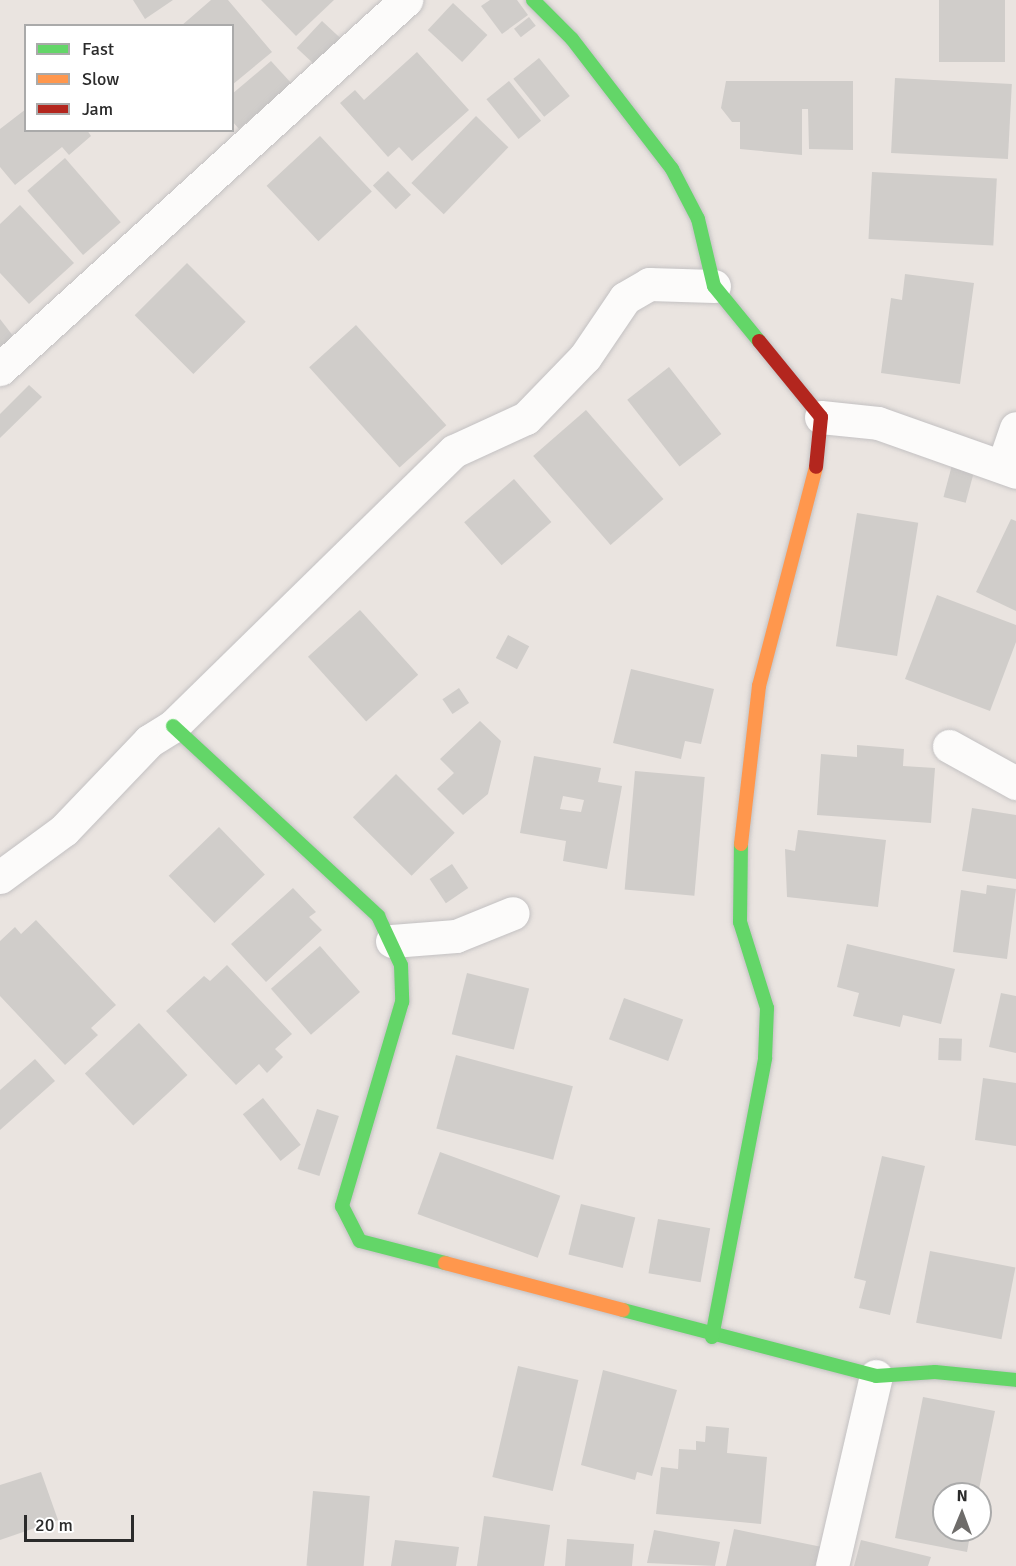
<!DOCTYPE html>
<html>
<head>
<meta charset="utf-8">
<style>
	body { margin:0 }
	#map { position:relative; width:1016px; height:1566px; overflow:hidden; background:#eae4e0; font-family:Signika,sans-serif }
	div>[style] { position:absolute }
	.building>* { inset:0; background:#d0cdca; transform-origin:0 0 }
	.roads { filter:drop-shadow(0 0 2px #c3c1c2) drop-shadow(0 0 2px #c3c1c2) }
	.street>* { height:33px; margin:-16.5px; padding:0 16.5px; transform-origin:16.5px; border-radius:16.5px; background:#fcfbfa }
	.fast>* { height:14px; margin:-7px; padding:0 7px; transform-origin:7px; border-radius:7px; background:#63d668 }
	.slow>* { height:14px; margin:-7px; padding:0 7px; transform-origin:7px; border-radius:7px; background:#ff974d }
	.jam>* { height:14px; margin:-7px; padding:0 7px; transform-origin:7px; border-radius:7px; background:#b3261e }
	span { translate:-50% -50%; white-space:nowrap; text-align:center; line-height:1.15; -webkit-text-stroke:6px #fff; paint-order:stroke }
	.legend { position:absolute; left:24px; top:24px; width:210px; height:108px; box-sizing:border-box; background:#fff; border:2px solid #aaa; margin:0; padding:8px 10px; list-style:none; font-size:18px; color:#2b2b2b }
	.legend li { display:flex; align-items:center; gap:12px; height:30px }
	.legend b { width:30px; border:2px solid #aaa }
	.north { position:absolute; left:932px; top:1482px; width:60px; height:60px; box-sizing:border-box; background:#fff; border:2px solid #aaa; border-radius:50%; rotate:1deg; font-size:16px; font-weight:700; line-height:24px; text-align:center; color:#2b2b2b }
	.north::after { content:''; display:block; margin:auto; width:21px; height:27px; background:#6e6c6a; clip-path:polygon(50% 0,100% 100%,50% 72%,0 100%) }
	.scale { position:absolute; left:24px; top:1515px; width:110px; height:27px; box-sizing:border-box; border:3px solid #2b2b2b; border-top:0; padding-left:8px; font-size:18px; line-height:21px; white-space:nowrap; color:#2b2b2b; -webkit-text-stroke:4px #fff; paint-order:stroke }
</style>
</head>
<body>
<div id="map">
	<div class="building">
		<div style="clip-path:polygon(133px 0,173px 0,145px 19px)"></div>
		<div style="clip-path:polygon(211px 0,228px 0,272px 52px,232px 85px,232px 26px,181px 26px)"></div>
		<div style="clip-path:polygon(261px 0,334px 0,296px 36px)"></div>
		<div style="clip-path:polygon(490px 0,517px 0,528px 15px,502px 34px,481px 6px)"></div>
		<div style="left:939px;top:0;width:66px;height:62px"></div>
		<div style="left:453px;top:3px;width:47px;height:37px;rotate:43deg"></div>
		<div style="left:529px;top:17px;width:11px;height:19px;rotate:52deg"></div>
		<div style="left:322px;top:21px;width:25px;height:37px;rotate:43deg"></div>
		<div style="clip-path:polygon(417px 52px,469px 110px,412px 161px,399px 147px,388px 157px,340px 103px,355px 90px,364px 100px)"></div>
		<div style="left:539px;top:58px;width:49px;height:33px;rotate:51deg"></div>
		<div style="clip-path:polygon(271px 61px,292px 84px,239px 129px,232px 121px,232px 94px)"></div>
		<div style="left:895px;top:78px;width:117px;height:75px;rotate:3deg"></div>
		<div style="left:509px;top:81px;width:51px;height:29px;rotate:51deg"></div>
		<div style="clip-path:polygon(726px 81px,853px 81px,853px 150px,809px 149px,808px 109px,802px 109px,802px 155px,740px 149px,740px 122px,732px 122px,721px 108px)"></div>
		<div style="clip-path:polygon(26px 109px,26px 130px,87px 130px,91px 136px,69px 155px,62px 147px,15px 185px,0 167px,0 129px)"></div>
		<div style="left:476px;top:116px;width:45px;height:93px;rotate:44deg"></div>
		<div style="left:320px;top:136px;width:76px;height:73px;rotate:47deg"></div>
		<div style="left:65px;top:158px;width:85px;height:50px;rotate:49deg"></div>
		<div style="left:388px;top:171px;width:33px;height:21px;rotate:46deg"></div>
		<div style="left:872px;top:172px;width:125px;height:67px;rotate:3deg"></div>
		<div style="clip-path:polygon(20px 205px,74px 263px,29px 304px,0 273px,0 224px)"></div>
		<div style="left:187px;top:263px;width:83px;height:74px;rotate:45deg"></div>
		<div style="clip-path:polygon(905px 274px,974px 283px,960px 384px,881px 373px,891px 298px,902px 300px)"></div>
		<div style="clip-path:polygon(0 319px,17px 341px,0 351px)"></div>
		<div style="left:356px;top:325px;width:135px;height:63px;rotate:48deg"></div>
		<div style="left:669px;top:367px;width:85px;height:53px;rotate:52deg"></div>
		<div style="clip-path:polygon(29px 385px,42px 397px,0 438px,0 414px)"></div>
		<div style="left:586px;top:410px;width:118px;height:70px;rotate:49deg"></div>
		<div style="left:952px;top:465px;width:23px;height:33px;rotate:15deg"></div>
		<div style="left:514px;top:479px;width:57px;height:66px;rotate:49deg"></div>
		<div style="left:857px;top:513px;width:62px;height:135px;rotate:9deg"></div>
		<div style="clip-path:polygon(1011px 519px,1016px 521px,1016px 611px,976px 592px)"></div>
		<div style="clip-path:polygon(937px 595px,1016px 625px,1016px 642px,990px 711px,905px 679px)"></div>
		<div style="left:360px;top:610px;width:87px;height:70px;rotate:48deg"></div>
		<div style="left:508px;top:635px;width:24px;height:26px;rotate:28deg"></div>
		<div style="clip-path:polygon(631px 669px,714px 689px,701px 744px,685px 741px,681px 759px,613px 743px)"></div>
		<div style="left:459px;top:688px;width:18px;height:20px;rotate:56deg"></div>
		<div style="clip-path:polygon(480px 721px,501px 741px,488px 794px,463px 815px,437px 789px,454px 773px,440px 759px)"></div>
		<div style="clip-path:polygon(857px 745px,904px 749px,903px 766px,935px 768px,931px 823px,817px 815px,821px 754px,857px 757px)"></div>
		<div style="clip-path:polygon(evenodd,534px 756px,601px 768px,598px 782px,622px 786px,607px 869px,563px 861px,566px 841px,520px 833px,534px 756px,563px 796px,584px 800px,581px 812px,560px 809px,563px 796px)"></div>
		<div style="left:635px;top:771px;width:70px;height:119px;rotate:5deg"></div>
		<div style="left:396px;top:774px;width:83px;height:61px;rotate:45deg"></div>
		<div style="clip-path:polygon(972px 808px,1016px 815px,1016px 879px,962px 871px)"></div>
		<div style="left:219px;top:827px;width:66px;height:70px;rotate:46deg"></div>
		<div style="clip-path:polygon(798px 830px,886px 840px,878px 907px,787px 897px,785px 849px,795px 851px)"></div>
		<div style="left:452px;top:864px;width:29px;height:27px;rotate:56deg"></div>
		<div style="clip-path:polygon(987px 885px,1016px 889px,1007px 959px,953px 952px,961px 890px,986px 894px)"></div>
		<div style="clip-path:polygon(293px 888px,316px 912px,309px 917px,322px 930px,266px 982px,231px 944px)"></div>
		<div style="clip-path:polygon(36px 920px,116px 1005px,91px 1028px,98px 1035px,65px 1065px,0 996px,0 941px,15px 927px,21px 934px)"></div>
		<div style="clip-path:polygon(847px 944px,955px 969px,941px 1024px,903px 1015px,900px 1027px,853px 1016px,859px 993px,837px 987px)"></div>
		<div style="left:320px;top:946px;width:61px;height:65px;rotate:49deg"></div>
		<div style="clip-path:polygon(227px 965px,292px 1034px,275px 1049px,283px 1057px,267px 1073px,259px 1064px,236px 1085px,166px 1011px,204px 976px,210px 981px)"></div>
		<div style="left:467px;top:973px;width:64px;height:63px;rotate:14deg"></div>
		<div style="clip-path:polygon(1001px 993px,1016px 996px,1016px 1053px,989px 1047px)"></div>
		<div style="left:624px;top:998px;width:63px;height:44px;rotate:20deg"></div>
		<div style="left:139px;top:1023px;width:71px;height:74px;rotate:47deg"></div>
		<div style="left:939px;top:1038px;width:23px;height:22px;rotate:2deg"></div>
		<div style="left:456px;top:1055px;width:121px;height:76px;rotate:15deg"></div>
		<div style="clip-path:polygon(35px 1059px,55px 1081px,0 1130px,0 1090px)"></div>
		<div style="clip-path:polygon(983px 1078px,1016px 1083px,1016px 1146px,975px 1140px)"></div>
		<div style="left:263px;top:1098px;width:60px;height:26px;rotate:51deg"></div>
		<div style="left:317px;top:1109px;width:23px;height:63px;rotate:18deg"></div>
		<div style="left:440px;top:1152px;width:128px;height:66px;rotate:20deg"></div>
		<div style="clip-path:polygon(882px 1156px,925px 1166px,890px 1315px,859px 1308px,866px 1281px,854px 1278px)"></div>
		<div style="left:581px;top:1204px;width:56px;height:52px;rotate:14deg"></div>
		<div style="left:658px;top:1219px;width:53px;height:55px;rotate:10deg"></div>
		<div style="left:930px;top:1251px;width:87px;height:73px;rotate:11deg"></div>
		<div style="left:518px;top:1366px;width:62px;height:114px;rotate:13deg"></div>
		<div style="clip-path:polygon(603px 1370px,677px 1390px,652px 1476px,637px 1472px,635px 1480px,581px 1465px)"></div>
		<div style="clip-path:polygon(923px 1397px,995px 1411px,978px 1494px,944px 1494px,944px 1530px,971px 1530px,967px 1552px,895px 1538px)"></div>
		<div style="clip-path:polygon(706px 1426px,729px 1428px,727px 1453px,767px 1457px,761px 1524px,656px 1514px,661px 1467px,678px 1469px,679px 1449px,696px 1450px,696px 1441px,705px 1442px)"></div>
		<div style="clip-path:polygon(41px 1472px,58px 1520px,0 1540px,0 1485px)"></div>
		<div style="left:313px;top:1491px;width:57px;height:75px;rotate:5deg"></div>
		<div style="clip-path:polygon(484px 1516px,550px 1525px,544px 1566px,477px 1566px)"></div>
		<div style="clip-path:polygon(734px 1529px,822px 1547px,818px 1566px,726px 1566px)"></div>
		<div style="clip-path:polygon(654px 1530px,720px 1542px,715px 1566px,647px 1563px)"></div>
		<div style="clip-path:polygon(567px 1539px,634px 1544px,632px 1566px,565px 1566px)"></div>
		<div style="clip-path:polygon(395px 1540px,459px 1547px,456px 1566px,391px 1566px)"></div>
		<div style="clip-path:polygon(861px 1540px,931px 1557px,928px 1566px,854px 1566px)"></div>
	</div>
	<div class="roads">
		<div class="street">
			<div style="left:0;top:369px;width:549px;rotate:-42.27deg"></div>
			<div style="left:821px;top:417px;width:57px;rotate:6deg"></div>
			<div style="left:878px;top:423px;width:146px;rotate:19.5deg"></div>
			<div style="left:1003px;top:466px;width:40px;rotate:-71.1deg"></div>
			<div style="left:949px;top:746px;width:77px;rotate:28.9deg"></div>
			<div style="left:0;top:877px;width:79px;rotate:-36.3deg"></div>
			<div style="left:64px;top:830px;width:123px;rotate:-46.3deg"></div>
			<div style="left:149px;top:741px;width:28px;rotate:-32deg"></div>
			<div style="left:173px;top:726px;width:393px;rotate:-44.4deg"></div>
			<div style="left:454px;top:451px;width:79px;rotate:-24.6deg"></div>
			<div style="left:526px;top:418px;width:85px;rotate:-46deg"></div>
			<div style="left:585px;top:357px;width:71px;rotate:-55.9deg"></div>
			<div style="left:625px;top:298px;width:28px;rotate:-30deg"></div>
			<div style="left:649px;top:284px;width:65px;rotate:1.8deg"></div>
			<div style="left:392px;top:941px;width:64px;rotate:-4.5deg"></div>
			<div style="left:456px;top:936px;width:61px;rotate:-22deg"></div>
			<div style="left:832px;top:1566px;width:195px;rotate:-77deg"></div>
		</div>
		<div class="fast">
			<div style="left:533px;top:0;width:55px;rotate:45deg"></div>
			<div style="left:572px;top:39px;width:164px;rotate:52.4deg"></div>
			<div style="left:672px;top:169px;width:56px;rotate:62.5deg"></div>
			<div style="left:698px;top:219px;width:69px;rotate:76.6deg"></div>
			<div style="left:714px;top:286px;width:71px;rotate:50.7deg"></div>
			<div style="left:173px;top:726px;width:280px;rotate:42.8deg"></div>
			<div style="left:378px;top:916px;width:54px;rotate:64.9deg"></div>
			<div style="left:401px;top:965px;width:37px;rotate:88deg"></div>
			<div style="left:402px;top:1002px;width:213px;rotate:106.4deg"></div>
			<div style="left:342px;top:1206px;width:39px;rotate:63deg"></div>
			<div style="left:360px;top:1241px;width:88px;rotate:14.5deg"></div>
			<div style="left:623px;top:1310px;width:261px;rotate:14.6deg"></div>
			<div style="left:876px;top:1376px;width:59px;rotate:-3.9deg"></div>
			<div style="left:935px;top:1372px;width:81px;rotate:5.6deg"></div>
			<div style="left:712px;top:1337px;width:284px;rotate:-79.2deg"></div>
			<div style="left:765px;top:1058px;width:50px;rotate:-87.7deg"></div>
			<div style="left:767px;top:1008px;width:90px;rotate:-107.4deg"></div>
			<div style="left:740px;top:922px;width:78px;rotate:-89.3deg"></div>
		</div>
		<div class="slow">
			<div style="left:741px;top:844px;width:159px;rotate:-83.5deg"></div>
			<div style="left:759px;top:686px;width:226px;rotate:-75.4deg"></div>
			<div style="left:445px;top:1263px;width:184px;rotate:14.8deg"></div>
		</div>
		<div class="jam">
			<div style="left:759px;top:341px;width:98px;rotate:50.8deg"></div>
			<div style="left:821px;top:417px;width:50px;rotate:95.7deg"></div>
		</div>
	</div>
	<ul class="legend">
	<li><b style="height:8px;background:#63d668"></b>Fast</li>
	<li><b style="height:8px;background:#ff974d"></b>Slow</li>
	<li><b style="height:8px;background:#b3261e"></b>Jam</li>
	</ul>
	<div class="north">N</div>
	<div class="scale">20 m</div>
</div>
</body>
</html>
